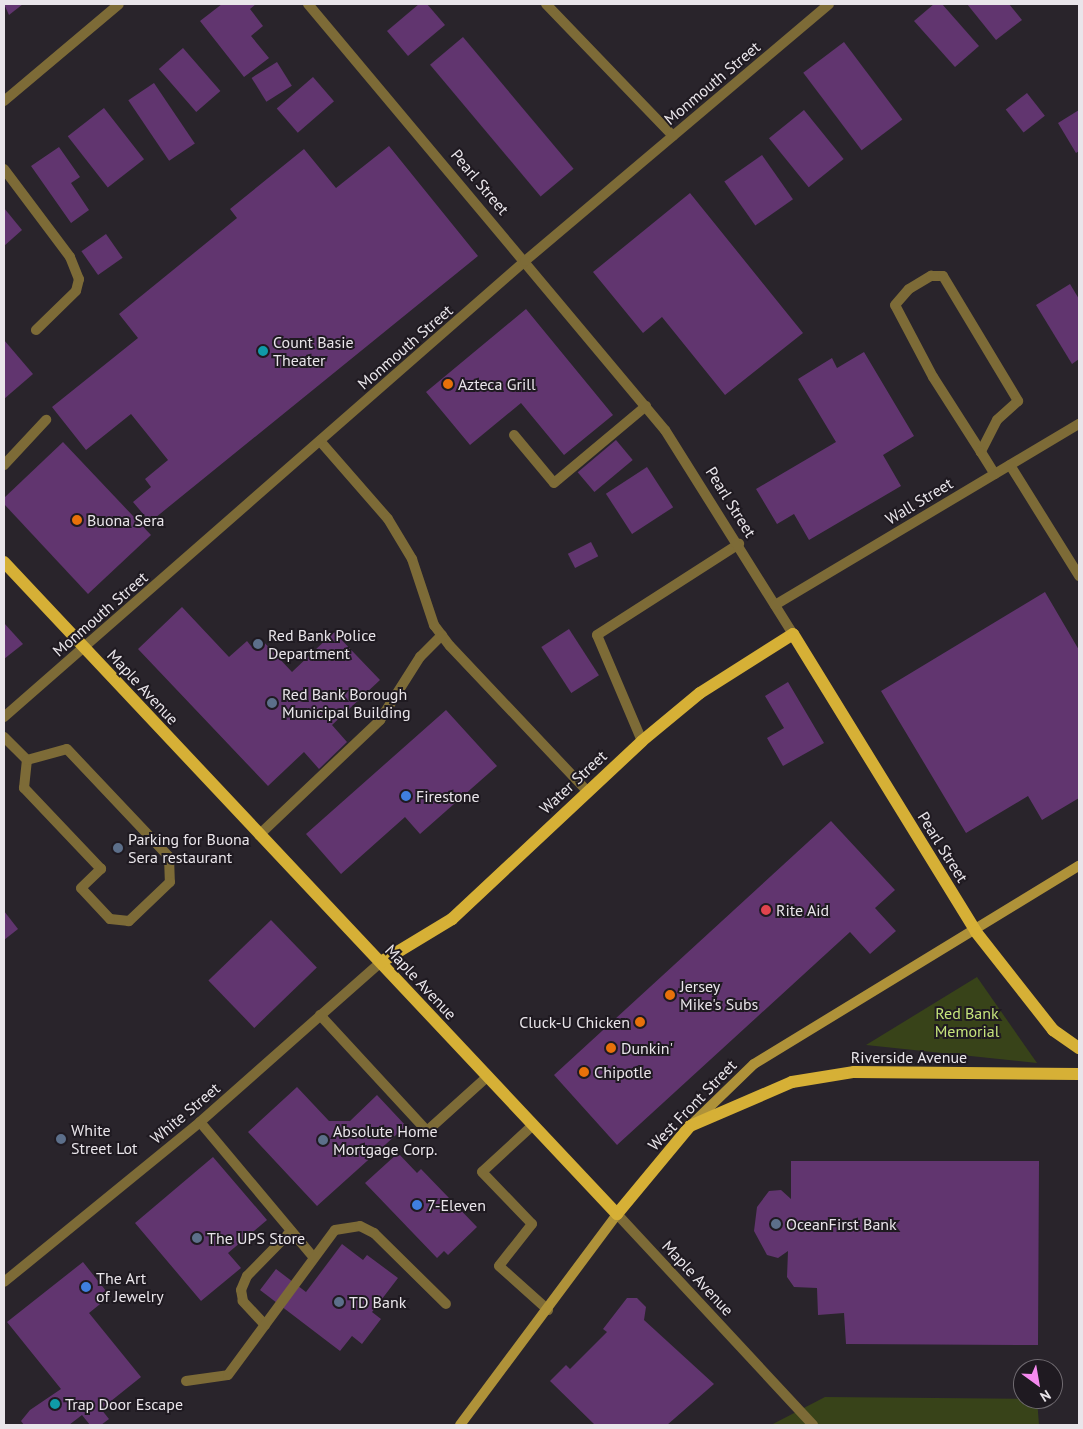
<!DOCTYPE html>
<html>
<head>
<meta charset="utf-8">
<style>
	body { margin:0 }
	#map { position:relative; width:1083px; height:1429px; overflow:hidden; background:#29242b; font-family:"PT Sans",sans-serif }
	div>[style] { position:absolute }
	.green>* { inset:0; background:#384319 }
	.building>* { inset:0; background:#61356f; transform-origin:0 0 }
	.service>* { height:10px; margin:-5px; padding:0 5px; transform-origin:5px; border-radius:5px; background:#7d6b37 }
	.minor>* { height:10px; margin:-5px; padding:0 5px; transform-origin:5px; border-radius:5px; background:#7d6b37 }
	.secondary>* { height:10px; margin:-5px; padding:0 5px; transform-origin:5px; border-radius:5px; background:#af9239 }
	.primary>* { height:12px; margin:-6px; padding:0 6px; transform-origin:6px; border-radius:6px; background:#d6b036 }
	.dots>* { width:14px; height:14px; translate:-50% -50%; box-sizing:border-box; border:2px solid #1f1a21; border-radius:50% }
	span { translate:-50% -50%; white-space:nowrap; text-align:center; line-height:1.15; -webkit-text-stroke:4px #1f1a21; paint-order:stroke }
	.street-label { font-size:16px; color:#e9e5ea }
	.poi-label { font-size:16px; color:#e9e5ea }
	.left { translate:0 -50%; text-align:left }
	.right { translate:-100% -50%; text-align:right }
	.park-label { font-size:16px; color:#c6e47c }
	.frame { position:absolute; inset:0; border:5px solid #e9e5ea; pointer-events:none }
	.north { position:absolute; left:1013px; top:1359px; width:50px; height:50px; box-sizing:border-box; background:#1f1a21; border:1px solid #706b71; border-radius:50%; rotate:148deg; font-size:14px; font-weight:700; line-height:20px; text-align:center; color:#e9e5ea }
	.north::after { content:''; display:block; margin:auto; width:18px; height:22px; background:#f589ee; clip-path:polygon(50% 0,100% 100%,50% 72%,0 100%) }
</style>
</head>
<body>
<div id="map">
	<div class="green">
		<div style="clip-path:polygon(977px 977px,1037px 1063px,866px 1045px)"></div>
		<div style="clip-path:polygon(825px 1397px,1037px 1399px,1039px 1425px,771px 1425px)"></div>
	</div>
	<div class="building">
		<div style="clip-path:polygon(4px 4px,23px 4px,9px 15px)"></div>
		<div style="clip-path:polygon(222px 4px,256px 4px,250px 9px,263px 26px,251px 36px,269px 58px,244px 77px,200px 21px)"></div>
		<div style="clip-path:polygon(419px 4px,427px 4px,445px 25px,408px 56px,387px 31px)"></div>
		<div style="clip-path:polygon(934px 4px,942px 4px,979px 46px,955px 67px,914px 21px)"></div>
		<div style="clip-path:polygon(967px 4px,1009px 4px,1022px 20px,996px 40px)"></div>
		<div style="left:463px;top:37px;width:172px;height:43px;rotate:50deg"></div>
		<div style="left:844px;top:42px;width:97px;height:51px;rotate:53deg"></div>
		<div style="left:183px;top:48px;width:57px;height:32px;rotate:49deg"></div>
		<div style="left:277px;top:62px;width:28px;height:30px;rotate:58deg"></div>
		<div style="left:313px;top:77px;width:32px;height:48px;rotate:49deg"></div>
		<div style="left:154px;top:83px;width:73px;height:31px;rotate:56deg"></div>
		<div style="left:1027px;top:93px;width:29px;height:27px;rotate:52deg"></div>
		<div style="left:104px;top:108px;width:65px;height:46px;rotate:52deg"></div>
		<div style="left:804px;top:110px;width:63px;height:45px;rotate:51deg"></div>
		<div style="clip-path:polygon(1079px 110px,1079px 151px,1076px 153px,1058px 123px)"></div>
		<div style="clip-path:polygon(389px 146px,478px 256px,150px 522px,133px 502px,151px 487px,145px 479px,168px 460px,131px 414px,86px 450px,52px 407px,138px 338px,119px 314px,237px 218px,230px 209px,304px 149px,336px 188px)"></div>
		<div style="clip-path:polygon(59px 147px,80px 177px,71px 183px,89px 210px,71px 223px,31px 166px)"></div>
		<div style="left:762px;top:155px;width:54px;height:46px;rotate:55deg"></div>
		<div style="clip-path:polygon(690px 193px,803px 333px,725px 395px,662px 317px,643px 333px,593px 272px)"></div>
		<div style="clip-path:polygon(4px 208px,22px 230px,4px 246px)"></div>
		<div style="left:106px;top:234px;width:29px;height:30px;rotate:55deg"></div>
		<div style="clip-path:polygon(1070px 284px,1079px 299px,1079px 359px,1072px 364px,1036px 305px)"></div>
		<div style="clip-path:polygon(526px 309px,613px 415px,564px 455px,521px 403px,470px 445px,426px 392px)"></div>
		<div style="clip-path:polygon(4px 340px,33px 374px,4px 399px)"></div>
		<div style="clip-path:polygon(864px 352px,914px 436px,883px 455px,901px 486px,809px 540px,794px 514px,777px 524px,756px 489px,836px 442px,798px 379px,832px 358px,837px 368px)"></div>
		<div style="left:616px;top:440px;width:26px;height:50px;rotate:50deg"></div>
		<div style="clip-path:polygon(63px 442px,151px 535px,88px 594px,4px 504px,4px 498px)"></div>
		<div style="left:647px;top:467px;width:48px;height:49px;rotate:57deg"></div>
		<div style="left:591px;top:542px;width:16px;height:26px;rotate:63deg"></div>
		<div style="clip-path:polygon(1045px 592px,1079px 650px,1079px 798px,1042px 820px,1028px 796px,966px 833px,881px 691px)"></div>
		<div style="clip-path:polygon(182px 607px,229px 657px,247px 641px,251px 646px,260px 638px,292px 672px,334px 632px,380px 680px,332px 725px,347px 742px,319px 769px,304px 752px,268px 786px,138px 649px)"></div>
		<div style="clip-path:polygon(4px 623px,23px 644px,4px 659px)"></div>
		<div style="left:569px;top:629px;width:55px;height:33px;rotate:57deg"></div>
		<div style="clip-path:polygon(788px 682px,824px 743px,783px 766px,767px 738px,784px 728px,765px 696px)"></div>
		<div style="clip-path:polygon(446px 710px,497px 766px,420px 834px,405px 817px,341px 874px,306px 834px)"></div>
		<div style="clip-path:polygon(831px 821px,895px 890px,875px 908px,896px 931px,870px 954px,850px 932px,617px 1145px,554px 1075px)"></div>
		<div style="clip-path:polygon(4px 911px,18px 929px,4px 940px)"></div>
		<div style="left:271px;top:920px;width:66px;height:87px;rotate:46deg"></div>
		<div style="clip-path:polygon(297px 1087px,329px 1121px,350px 1121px,377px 1095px,406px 1126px,317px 1206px,248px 1132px)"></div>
		<div style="clip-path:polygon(398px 1153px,417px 1173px,421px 1169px,477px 1227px,448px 1255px,444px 1251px,437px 1258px,365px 1183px)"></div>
		<div style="clip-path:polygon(213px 1157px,267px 1220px,228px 1253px,241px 1268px,201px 1301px,135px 1223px)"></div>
		<div style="clip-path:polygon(791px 1161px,1039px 1161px,1038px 1345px,846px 1344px,844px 1313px,818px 1315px,817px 1288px,794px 1287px,787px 1277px,788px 1251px,778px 1258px,767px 1255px,754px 1231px,757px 1207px,769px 1191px,781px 1190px,791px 1199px)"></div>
		<div style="clip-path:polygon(342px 1244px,363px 1260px,367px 1255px,398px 1278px,372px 1312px,381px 1319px,362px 1344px,352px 1336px,340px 1351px,260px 1290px,276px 1269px,306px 1292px)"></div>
		<div style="clip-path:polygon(83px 1262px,110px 1296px,89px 1313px,141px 1377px,101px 1409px,109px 1419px,101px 1425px,90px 1425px,82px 1415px,69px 1425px,24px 1425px,21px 1421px,30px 1410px,61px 1389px,7px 1322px)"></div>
		<div style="clip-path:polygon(627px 1298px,637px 1298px,646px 1307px,644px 1320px,714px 1384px,667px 1425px,595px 1425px,550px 1381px,566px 1365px,570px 1369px,607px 1332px,603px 1329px)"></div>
	</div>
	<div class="service">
		<div style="left:546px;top:4px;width:183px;rotate:46.1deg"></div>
		<div style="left:4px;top:169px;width:110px;rotate:53.1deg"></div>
		<div style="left:70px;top:257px;width:24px;rotate:68deg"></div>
		<div style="left:79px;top:279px;width:12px;rotate:104deg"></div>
		<div style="left:76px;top:291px;width:56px;rotate:135.7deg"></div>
		<div style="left:514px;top:435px;width:62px;rotate:50.2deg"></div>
		<div style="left:554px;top:483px;width:120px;rotate:-39.9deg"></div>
		<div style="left:320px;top:441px;width:103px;rotate:48.9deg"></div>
		<div style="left:388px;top:519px;width:47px;rotate:59deg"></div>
		<div style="left:412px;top:559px;width:70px;rotate:71.6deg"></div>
		<div style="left:434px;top:625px;width:26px;rotate:53deg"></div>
		<div style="left:450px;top:646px;width:199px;rotate:46.6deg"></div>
		<div style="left:981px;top:452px;width:89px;rotate:-122.6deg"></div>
		<div style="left:933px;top:377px;width:81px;rotate:-117.8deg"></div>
		<div style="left:895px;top:305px;width:21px;rotate:-49deg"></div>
		<div style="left:909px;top:289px;width:26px;rotate:-31deg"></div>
		<div style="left:931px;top:276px;width:12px"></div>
		<div style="left:943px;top:276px;width:146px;rotate:59deg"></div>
		<div style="left:1018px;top:401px;width:28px;rotate:138deg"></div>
		<div style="left:997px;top:420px;width:36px;rotate:117deg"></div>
		<div style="left:981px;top:452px;width:26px;rotate:58deg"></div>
		<div style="left:4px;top:465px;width:62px;rotate:-47deg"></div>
		<div style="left:1010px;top:465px;width:131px;rotate:58.1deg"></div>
		<div style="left:4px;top:737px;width:33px;rotate:45deg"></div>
		<div style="left:642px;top:741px;width:115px;rotate:-113deg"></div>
		<div style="left:597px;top:635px;width:169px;rotate:-32.7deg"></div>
		<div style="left:67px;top:749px;width:149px;rotate:46.6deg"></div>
		<div style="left:169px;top:857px;width:25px;rotate:88deg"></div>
		<div style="left:170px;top:882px;width:57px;rotate:136.4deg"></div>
		<div style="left:129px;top:921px;width:19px;rotate:-174deg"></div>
		<div style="left:110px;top:919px;width:42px;rotate:-133.1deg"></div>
		<div style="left:81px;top:888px;width:28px;rotate:-44deg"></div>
		<div style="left:101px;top:869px;width:112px;rotate:-133.5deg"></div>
		<div style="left:24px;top:788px;width:28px;rotate:-84deg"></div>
		<div style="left:27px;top:760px;width:41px;rotate:-15.4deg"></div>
		<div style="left:259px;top:835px;width:167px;rotate:-43.5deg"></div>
		<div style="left:380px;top:720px;width:75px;rotate:-57.6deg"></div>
		<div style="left:420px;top:657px;width:31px;rotate:-45deg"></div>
		<div style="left:320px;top:1015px;width:158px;rotate:47.3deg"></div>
		<div style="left:427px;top:1131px;width:81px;rotate:-42deg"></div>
		<div style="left:200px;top:1122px;width:177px;rotate:50deg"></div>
		<div style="left:533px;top:1125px;width:69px;rotate:137.3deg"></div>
		<div style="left:482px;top:1172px;width:72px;rotate:46.1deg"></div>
		<div style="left:532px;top:1224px;width:53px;rotate:128.2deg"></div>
		<div style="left:499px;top:1266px;width:66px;rotate:41.9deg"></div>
		<div style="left:265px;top:1325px;width:33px;rotate:-133deg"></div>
		<div style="left:243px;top:1301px;width:11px;rotate:-100deg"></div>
		<div style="left:241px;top:1290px;width:15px;rotate:-67deg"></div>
		<div style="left:247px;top:1276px;width:63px;rotate:-45.6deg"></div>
		<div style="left:186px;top:1381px;width:42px;rotate:-8.1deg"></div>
		<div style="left:228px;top:1375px;width:180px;rotate:-53.6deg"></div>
		<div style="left:335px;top:1230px;width:25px;rotate:-9deg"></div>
		<div style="left:360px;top:1226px;width:16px;rotate:27deg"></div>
		<div style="left:374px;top:1233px;width:101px;rotate:44.6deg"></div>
	</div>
	<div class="minor">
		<div style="left:308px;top:4px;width:556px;rotate:50.04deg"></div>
		<div style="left:665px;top:430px;width:241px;rotate:57.9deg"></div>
		<div style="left:4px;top:101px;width:150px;rotate:-40.1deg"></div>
		<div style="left:775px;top:605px;width:354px;rotate:-30.8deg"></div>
		<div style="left:4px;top:717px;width:692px;rotate:-41.19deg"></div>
		<div style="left:525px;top:261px;width:398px;rotate:-40.2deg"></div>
		<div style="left:617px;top:1214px;width:288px;rotate:47.1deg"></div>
		<div style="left:4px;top:1282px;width:253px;rotate:-39.2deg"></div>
		<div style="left:200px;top:1122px;width:242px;rotate:-41.5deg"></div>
	</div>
	<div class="secondary">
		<div style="left:692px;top:1124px;width:86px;rotate:-44.1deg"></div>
		<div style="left:754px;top:1064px;width:381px;rotate:-31.4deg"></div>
		<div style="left:460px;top:1425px;width:263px;rotate:-53.3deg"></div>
	</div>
	<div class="primary">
		<div style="left:4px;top:562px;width:895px;rotate:46.77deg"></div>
		<div style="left:617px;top:1214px;width:114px;rotate:-50.3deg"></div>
		<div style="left:690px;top:1126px;width:111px;rotate:-23.3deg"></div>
		<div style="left:792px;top:1082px;width:63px;rotate:-9.2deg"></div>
		<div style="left:854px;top:1072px;width:225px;rotate:0.5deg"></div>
		<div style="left:381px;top:962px;width:83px;rotate:-31.2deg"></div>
		<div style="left:452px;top:919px;width:260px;rotate:-43.1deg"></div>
		<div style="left:642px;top:741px;width:75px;rotate:-39.6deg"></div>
		<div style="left:700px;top:693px;width:110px;rotate:-32.4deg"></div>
		<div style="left:793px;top:634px;width:350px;rotate:58.4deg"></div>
		<div style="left:976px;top:932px;width:125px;rotate:51.8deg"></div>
		<div style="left:1053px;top:1030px;width:32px;rotate:35deg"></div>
	</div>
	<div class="dots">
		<div style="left:263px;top:351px;background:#0f9aa8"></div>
		<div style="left:448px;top:384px;background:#e8710a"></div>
		<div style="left:77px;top:520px;background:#e8710a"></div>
		<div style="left:258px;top:644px;background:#5c6f8a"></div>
		<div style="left:272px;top:703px;background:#5c6f8a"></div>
		<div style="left:406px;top:796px;background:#3f7fe0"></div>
		<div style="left:118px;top:848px;background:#5c6f8a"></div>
		<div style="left:766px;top:910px;background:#e0444e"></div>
		<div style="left:670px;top:995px;background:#e8710a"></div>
		<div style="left:640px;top:1022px;background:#e8710a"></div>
		<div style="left:611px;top:1048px;background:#e8710a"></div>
		<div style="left:584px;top:1072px;background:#e8710a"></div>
		<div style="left:61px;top:1139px;background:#5c6f8a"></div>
		<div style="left:323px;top:1140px;background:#5c6f8a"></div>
		<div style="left:417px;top:1205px;background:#3f7fe0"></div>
		<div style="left:776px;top:1224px;background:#5c6f8a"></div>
		<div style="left:197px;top:1238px;background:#5c6f8a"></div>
		<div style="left:86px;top:1287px;background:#3f7fe0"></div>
		<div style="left:339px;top:1302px;background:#5c6f8a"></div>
		<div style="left:55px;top:1404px;background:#0f9aa8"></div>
	</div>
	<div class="street-label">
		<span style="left:712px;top:83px;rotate:-40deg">Monmouth Street</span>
		<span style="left:480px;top:182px;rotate:50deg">Pearl Street</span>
		<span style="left:405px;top:347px;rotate:-41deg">Monmouth Street</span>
		<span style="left:919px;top:501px;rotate:-31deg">Wall Street</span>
		<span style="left:731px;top:502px;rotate:58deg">Pearl Street</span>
		<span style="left:100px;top:614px;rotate:-41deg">Monmouth Street</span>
		<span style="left:143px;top:687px;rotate:47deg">Maple Avenue</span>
		<span style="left:573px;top:782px;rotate:-43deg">Water Street</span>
		<span style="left:943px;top:847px;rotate:58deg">Pearl Street</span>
		<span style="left:421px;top:982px;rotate:47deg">Maple Avenue</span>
		<span style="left:909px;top:1057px">Riverside Avenue</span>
		<span style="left:692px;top:1105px;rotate:-46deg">West Front Street</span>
		<span style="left:185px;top:1113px;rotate:-40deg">White Street</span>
		<span style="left:698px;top:1278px;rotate:47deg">Maple Avenue</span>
	</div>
	<div class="poi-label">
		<span class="left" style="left:273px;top:351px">Count Basie<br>Theater</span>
		<span class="left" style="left:458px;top:384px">Azteca Grill</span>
		<span class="left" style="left:87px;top:520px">Buona Sera</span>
		<span class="left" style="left:268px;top:644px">Red Bank Police<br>Department</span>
		<span class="left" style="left:282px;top:703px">Red Bank Borough<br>Municipal Building</span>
		<span class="left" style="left:416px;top:796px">Firestone</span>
		<span class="left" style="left:128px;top:848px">Parking for Buona<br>Sera restaurant</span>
		<span class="left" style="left:776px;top:910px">Rite Aid</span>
		<span class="left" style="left:680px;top:995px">Jersey<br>Mike's Subs</span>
		<span class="right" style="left:630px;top:1022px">Cluck-U Chicken</span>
		<span class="left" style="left:621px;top:1048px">Dunkin'</span>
		<span class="left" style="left:594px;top:1072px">Chipotle</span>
		<span class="left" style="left:71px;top:1139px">White<br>Street Lot</span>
		<span class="left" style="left:333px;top:1140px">Absolute Home<br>Mortgage Corp.</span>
		<span class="left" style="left:427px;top:1205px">7-Eleven</span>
		<span class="left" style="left:786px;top:1224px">OceanFirst Bank</span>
		<span class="left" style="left:207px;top:1238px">The UPS Store</span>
		<span class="left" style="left:96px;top:1287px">The Art<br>of Jewelry</span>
		<span class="left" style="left:349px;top:1302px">TD Bank</span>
		<span class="left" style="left:65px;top:1404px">Trap Door Escape</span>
	</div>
	<div class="park-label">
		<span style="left:967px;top:1022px">Red Bank<br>Memorial</span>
	</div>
	<div class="frame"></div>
	<div class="north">N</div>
</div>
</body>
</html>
